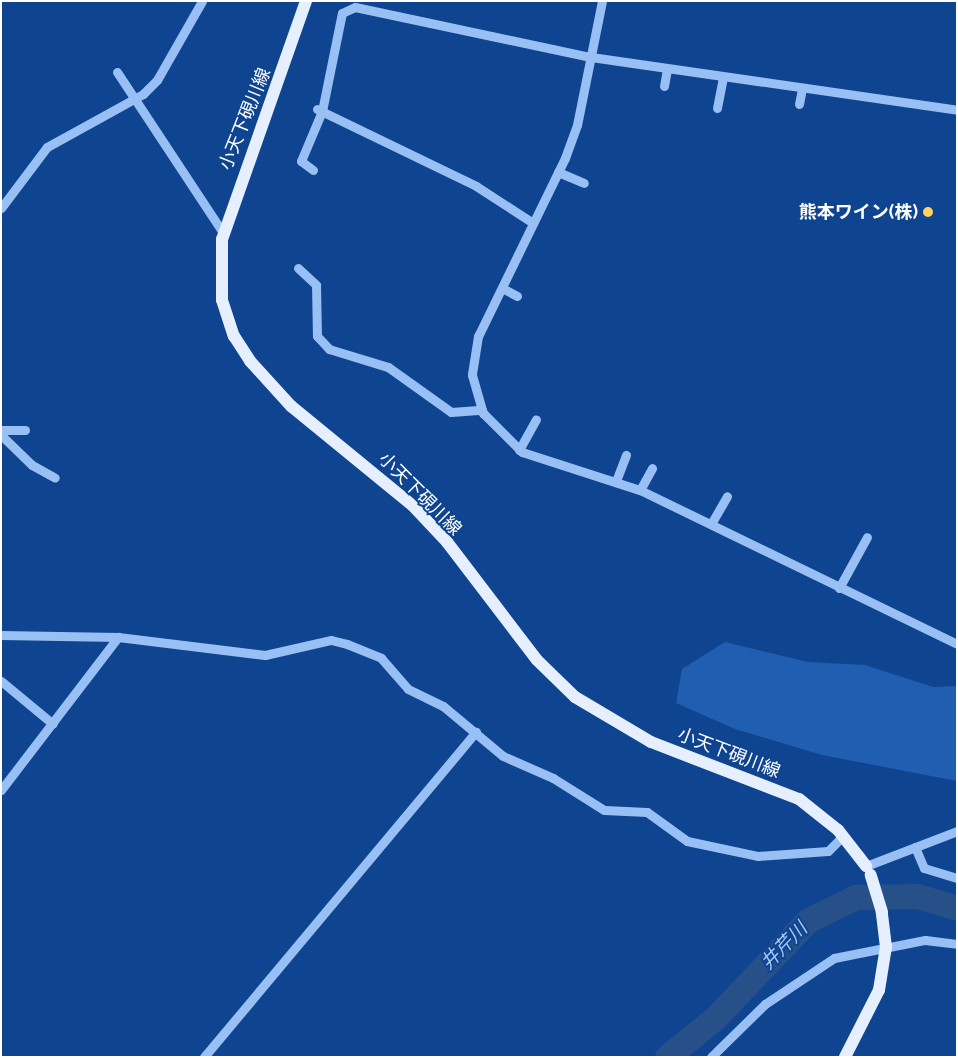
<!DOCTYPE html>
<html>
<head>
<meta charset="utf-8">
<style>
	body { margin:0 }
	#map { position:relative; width:958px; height:1058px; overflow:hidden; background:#0f4491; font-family:Raleway,"Noto Sans JP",sans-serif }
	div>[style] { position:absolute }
	.green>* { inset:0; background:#205eb1 }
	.river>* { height:25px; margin:-12.5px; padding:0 12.5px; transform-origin:12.5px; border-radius:12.5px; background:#275089 }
	.minor>* { height:9px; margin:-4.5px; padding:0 4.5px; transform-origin:4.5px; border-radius:4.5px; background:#99c0f4 }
	.major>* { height:12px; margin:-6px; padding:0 6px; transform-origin:6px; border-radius:6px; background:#e6efff }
	.dots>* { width:14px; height:14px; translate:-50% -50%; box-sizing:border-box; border:2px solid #0f4491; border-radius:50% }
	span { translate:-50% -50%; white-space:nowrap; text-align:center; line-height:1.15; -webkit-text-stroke:4px #0f4491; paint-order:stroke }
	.street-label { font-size:18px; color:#fff }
	.poi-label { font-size:18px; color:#fff; font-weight:700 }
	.right { translate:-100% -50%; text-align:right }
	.water-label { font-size:19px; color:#a5cafb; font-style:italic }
	.frame { position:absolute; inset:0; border:2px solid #fff; pointer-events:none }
</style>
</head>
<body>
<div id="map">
	<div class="green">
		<div style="clip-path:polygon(725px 642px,808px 662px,865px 665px,933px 687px,957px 686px,957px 781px,822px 755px,735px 729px,676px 703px,682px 669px)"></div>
	</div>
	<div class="river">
		<div style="left:667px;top:1057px;width:62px;rotate:-39.1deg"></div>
		<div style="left:715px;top:1018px;width:134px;rotate:-46.5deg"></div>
		<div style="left:807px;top:921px;width:55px;rotate:-26.1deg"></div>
		<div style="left:856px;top:897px;width:61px;rotate:-0.9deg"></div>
		<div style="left:917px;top:896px;width:42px;rotate:16.7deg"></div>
	</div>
	<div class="minor">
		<div style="left:602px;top:1px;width:126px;rotate:101.4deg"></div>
		<div style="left:577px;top:125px;width:35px;rotate:110deg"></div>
		<div style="left:565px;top:158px;width:198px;rotate:116deg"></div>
		<div style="left:478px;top:336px;width:39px;rotate:99deg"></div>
		<div style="left:472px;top:375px;width:40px;rotate:74deg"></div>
		<div style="left:483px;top:413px;width:55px;rotate:45deg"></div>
		<div style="left:522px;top:452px;width:124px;rotate:17.9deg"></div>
		<div style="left:640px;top:490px;width:352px;rotate:25.9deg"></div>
		<div style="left:117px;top:72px;width:193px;rotate:56.6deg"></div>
		<div style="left:664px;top:86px;width:17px;rotate:-80deg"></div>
		<div style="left:799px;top:104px;width:15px;rotate:-79deg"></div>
		<div style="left:717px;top:108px;width:31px;rotate:-79deg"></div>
		<div style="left:317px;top:109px;width:177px;rotate:25.8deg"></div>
		<div style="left:476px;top:186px;width:68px;rotate:33deg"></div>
		<div style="left:313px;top:170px;width:15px;rotate:-143deg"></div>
		<div style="left:301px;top:161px;width:54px;rotate:-67.2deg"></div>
		<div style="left:322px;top:111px;width:100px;rotate:-78.5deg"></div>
		<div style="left:342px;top:13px;width:14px;rotate:-25deg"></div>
		<div style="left:355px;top:7px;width:241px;rotate:12deg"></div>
		<div style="left:591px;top:57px;width:370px;rotate:8.2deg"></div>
		<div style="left:558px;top:172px;width:28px;rotate:23deg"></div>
		<div style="left:1px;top:208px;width:76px;rotate:-53deg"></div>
		<div style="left:47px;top:147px;width:110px;rotate:-28.9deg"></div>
		<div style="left:143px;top:94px;width:20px;rotate:-45deg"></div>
		<div style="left:157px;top:80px;width:91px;rotate:-60.3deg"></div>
		<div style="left:298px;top:268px;width:25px;rotate:43deg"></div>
		<div style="left:316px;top:285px;width:51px;rotate:88.9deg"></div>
		<div style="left:317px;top:336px;width:18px;rotate:47deg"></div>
		<div style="left:329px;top:349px;width:62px;rotate:17deg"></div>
		<div style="left:388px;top:367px;width:77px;rotate:35.5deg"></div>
		<div style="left:451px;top:412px;width:31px;rotate:-4deg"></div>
		<div style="left:502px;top:288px;width:17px;rotate:28deg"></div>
		<div style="left:1px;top:430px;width:24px"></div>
		<div style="left:1px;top:435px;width:43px;rotate:44.1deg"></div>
		<div style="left:32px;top:465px;width:26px;rotate:29deg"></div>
		<div style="left:519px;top:450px;width:35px;rotate:-61deg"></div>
		<div style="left:616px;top:481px;width:28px;rotate:-69deg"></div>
		<div style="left:640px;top:490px;width:25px;rotate:-61deg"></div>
		<div style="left:711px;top:524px;width:32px;rotate:-60deg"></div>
		<div style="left:839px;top:588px;width:58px;rotate:-61.2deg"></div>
		<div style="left:1px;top:635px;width:117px;rotate:1deg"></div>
		<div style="left:118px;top:637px;width:148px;rotate:7deg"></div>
		<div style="left:265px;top:655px;width:68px;rotate:-12.8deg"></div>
		<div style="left:331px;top:640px;width:16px;rotate:14deg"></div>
		<div style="left:347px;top:644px;width:37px;rotate:22deg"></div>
		<div style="left:381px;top:658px;width:41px;rotate:48.9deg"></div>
		<div style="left:408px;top:689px;width:39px;rotate:26deg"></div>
		<div style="left:443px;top:706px;width:78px;rotate:39.8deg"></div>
		<div style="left:503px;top:756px;width:55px;rotate:23.7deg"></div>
		<div style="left:553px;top:778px;width:60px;rotate:32.1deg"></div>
		<div style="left:604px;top:810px;width:43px;rotate:2.7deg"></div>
		<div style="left:647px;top:812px;width:49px;rotate:35.9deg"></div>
		<div style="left:687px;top:841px;width:73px;rotate:11.9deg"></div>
		<div style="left:758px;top:856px;width:70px;rotate:-4.1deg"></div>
		<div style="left:828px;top:851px;width:21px;rotate:-45deg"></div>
		<div style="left:1px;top:681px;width:67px;rotate:39.6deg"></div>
		<div style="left:1px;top:790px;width:193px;rotate:-52.6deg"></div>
		<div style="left:915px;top:847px;width:23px;rotate:67deg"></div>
		<div style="left:924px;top:868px;width:34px;rotate:17deg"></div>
		<div style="left:866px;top:866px;width:97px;rotate:-21deg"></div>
		<div style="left:204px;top:1057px;width:424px;rotate:-50.1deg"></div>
		<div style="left:711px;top:1057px;width:76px;rotate:-44.5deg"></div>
		<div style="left:765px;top:1004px;width:83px;rotate:-33.7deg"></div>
		<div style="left:834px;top:958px;width:93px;rotate:-11.2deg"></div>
		<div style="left:925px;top:940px;width:32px;rotate:7deg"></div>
	</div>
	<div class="major">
		<div style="left:306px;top:1px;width:252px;rotate:109.4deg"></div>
		<div style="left:222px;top:239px;width:61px;rotate:90deg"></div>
		<div style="left:222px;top:300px;width:38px;rotate:72deg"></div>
		<div style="left:234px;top:336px;width:30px;rotate:57deg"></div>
		<div style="left:250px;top:361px;width:61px;rotate:47.7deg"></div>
		<div style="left:291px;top:406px;width:158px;rotate:39.3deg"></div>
		<div style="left:413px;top:506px;width:50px;rotate:46.6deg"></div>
		<div style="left:447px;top:542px;width:148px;rotate:52.7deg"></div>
		<div style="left:537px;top:660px;width:53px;rotate:44.2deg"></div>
		<div style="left:575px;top:697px;width:88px;rotate:30.6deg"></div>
		<div style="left:651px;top:742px;width:159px;rotate:21.1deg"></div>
		<div style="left:799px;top:799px;width:50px;rotate:38.5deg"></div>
		<div style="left:838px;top:830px;width:46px;rotate:52.1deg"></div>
		<div style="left:845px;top:1057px;width:75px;rotate:-63.1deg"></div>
		<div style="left:879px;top:990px;width:44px;rotate:-80.8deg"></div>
		<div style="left:886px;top:947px;width:35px;rotate:-97deg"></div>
		<div style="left:882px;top:912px;width:39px;rotate:-107deg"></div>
	</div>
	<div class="dots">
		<div style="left:928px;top:212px;background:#ffd45c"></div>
	</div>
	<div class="street-label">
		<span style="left:245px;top:119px;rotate:-68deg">小天下硯川線</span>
		<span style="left:420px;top:494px;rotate:45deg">小天下硯川線</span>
		<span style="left:729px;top:753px;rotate:21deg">小天下硯川線</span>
	</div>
	<div class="poi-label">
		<span class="right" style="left:918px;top:212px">熊本ワイン(株)</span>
	</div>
	<div class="water-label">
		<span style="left:784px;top:946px;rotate:-46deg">井芹川</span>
	</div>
	<div class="frame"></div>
</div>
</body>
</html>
